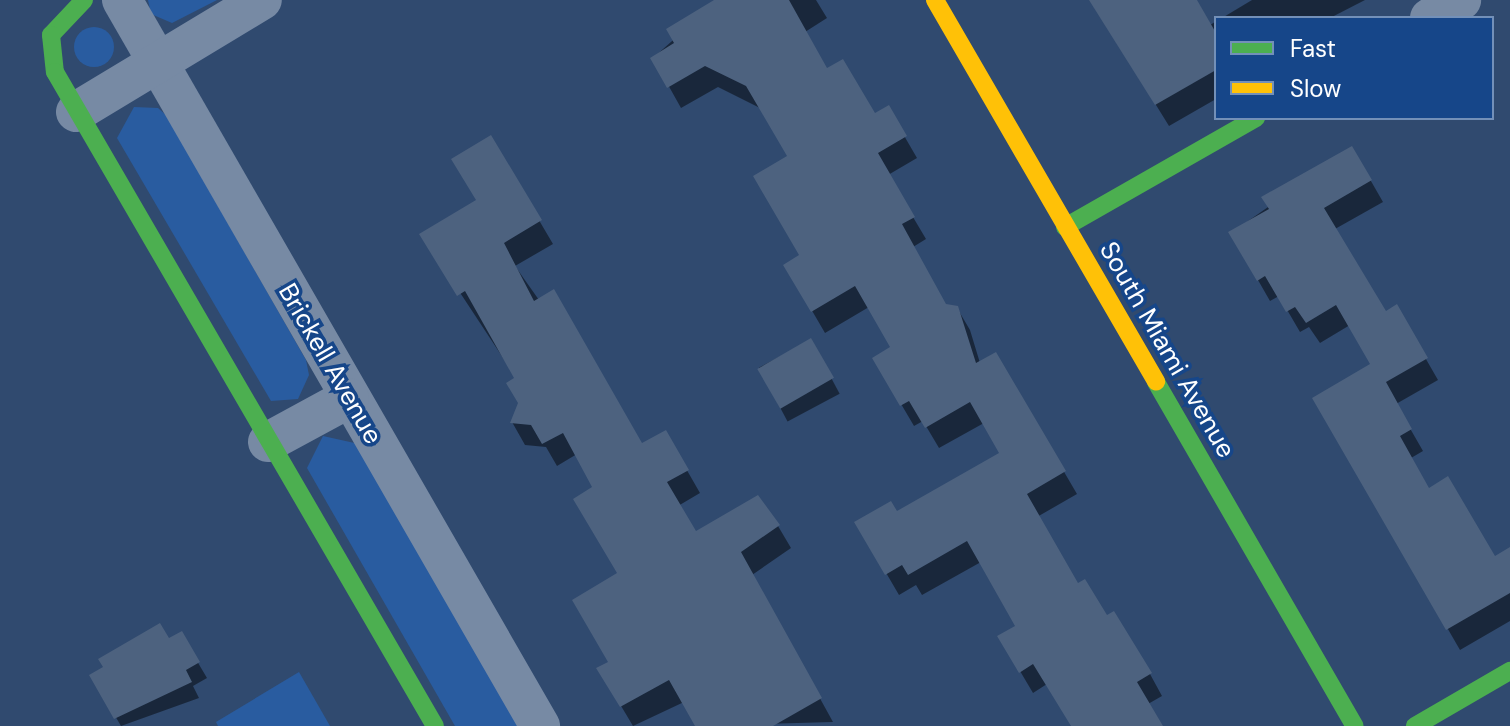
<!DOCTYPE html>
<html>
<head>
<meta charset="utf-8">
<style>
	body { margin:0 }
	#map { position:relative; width:1510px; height:726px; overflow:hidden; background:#304a6f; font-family:"DM Sans",sans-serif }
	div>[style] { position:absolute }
	.green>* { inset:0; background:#295ca0 }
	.round { border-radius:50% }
	.shadow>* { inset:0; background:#0007; transform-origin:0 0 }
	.building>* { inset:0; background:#4d627f; transform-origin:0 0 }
	.street>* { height:40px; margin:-20px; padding:0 20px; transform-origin:20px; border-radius:20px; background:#778aa4 }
	.fast>* { height:18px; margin:-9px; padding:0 9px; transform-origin:9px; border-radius:9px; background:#4caf50 }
	.slow>* { height:18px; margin:-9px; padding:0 9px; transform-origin:9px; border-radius:9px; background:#ffc107 }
	span { translate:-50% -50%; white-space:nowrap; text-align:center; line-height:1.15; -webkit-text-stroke:7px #164689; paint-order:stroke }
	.street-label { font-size:26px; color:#fff }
	.legend { position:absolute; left:1214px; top:16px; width:280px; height:104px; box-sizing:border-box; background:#164689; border:2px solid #7390b8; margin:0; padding:10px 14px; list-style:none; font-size:24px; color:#fff }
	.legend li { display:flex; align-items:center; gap:16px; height:40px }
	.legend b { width:40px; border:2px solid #7390b8 }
</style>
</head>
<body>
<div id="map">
	<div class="green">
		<div style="clip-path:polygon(148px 0,217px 0,172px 23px,151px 14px)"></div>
		<div class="round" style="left:74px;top:27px;width:40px;height:40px"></div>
		<div style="clip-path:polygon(134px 107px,158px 108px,167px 116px,306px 360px,309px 375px,298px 399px,271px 401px,117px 138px)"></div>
		<div style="clip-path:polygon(323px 436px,359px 444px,521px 726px,455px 726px,307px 468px)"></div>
		<div style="clip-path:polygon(299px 672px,330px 726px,218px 726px,216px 722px)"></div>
	</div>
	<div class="shadow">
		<div style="clip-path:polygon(718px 0,816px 0,827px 18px,805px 32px,827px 71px,874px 116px,888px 108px,917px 158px,888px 175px,926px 239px,913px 247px,946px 306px,957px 308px,970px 330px,980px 363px,995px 354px,1077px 494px,1037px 517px,1077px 586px,1106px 618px,1114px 614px,1150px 674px,1162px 696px,1148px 704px,1161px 726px,1072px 726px,1047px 684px,1033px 693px,1000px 637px,1018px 626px,981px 562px,922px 595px,916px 585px,899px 595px,857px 523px,897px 514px,1002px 454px,984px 423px,939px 448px,923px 421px,914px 426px,874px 358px,893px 348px,869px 307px,825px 333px,786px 266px,802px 256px,789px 157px,760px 108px,718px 87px,681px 108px,653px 58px)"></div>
		<div style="clip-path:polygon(1091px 0,1194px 0,1209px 26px,1216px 21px,1216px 99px,1169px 126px)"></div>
		<div style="clip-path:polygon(1252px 0,1365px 0,1330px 18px,1222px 18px)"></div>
		<div style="clip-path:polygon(490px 137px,553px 244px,515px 266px,642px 446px,665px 432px,700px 493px,678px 506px,695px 534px,778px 526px,791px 548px,752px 575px,833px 722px,697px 726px,684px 702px,633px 726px,599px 669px,610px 663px,620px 574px,595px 488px,577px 454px,557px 466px,546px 447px,525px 445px,512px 422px,520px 403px,517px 379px,422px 235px,478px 201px)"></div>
		<div style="clip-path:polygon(1352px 148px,1383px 202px,1335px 229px,1385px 313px,1396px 307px,1438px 380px,1396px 404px,1423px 451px,1411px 458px,1429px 490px,1494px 558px,1510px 549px,1510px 621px,1460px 650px,1315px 399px,1373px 365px,1350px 325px,1320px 343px,1309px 327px,1300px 332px,1279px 296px,1270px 301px,1231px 233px)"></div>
		<div style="left:811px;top:340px;width:61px;height:59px;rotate:62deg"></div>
		<div style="clip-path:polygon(181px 634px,207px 678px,193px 686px,199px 698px,121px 726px,91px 675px)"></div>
	</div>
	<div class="building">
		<div style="clip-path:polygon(714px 0,789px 0,827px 68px,843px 59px,875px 113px,889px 105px,907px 136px,878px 153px,915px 217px,902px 224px,946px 304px,958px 306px,976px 363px,996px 352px,1066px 471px,1027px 494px,1078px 583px,1085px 579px,1107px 615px,1114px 611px,1152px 673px,1137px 682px,1163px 726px,1071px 726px,1033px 664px,1019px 673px,997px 636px,1015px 626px,967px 541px,908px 575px,902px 565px,885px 575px,854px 522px,891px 501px,897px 511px,999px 453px,970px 402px,925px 428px,909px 401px,900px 406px,872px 358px,890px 347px,855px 286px,811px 312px,783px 265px,799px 255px,753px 176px,787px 156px,746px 86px,705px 66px,667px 88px,650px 58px,674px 43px,666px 29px)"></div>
		<div style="clip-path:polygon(1089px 0,1197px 0,1216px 33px,1216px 70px,1155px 105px)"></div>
		<div style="clip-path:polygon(491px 135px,542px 220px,504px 243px,534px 301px,554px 289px,642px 443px,666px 430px,689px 470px,667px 482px,696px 531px,758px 495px,780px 525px,741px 552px,822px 698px,773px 726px,695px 726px,669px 680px,620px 707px,596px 668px,608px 662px,572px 600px,617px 573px,573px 499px,592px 487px,563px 433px,542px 444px,531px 425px,510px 423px,518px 403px,506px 383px,514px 378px,465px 291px,457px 296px,419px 234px,476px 200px,451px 159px)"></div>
		<div style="clip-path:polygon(1352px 146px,1372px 180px,1324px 208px,1386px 311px,1397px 304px,1428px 358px,1386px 382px,1412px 429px,1400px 436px,1429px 488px,1448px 476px,1495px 556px,1510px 547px,1510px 593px,1446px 630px,1312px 398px,1370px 364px,1336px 305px,1306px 323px,1295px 307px,1286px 312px,1265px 276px,1257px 281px,1228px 232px,1269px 209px,1261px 197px)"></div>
		<div style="left:811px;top:338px;width:46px;height:62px;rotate:60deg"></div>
		<div style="clip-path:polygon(160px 623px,169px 638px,182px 631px,200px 662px,186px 670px,192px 682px,114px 719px,89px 675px,103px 667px,98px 659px)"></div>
	</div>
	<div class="street">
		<div style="left:122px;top:0;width:838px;rotate:60.07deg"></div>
		<div style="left:1430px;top:18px;width:36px;rotate:-30deg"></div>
		<div style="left:76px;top:112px;width:217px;rotate:-31.1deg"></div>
		<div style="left:268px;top:442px;width:92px;rotate:-28.5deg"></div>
	</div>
	<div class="fast">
		<div style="left:84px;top:0;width:48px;rotate:133.3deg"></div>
		<div style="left:51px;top:35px;width:37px;rotate:84deg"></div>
		<div style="left:55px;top:72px;width:756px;rotate:59.84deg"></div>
		<div style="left:1065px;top:227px;width:220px;rotate:-29.7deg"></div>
		<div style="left:1156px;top:382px;width:397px;rotate:60deg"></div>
		<div style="left:1415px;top:726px;width:110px;rotate:-30.1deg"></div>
	</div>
	<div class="slow">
		<div style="left:935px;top:0;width:441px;rotate:59.9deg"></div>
	</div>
	<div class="street-label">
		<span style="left:1167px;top:350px;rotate:60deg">South Miami Avenue</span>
		<span style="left:330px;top:364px;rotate:60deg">Brickell Avenue</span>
	</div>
	<ul class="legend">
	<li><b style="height:10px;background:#4caf50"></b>Fast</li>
	<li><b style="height:10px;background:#ffc107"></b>Slow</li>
	</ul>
</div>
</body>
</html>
